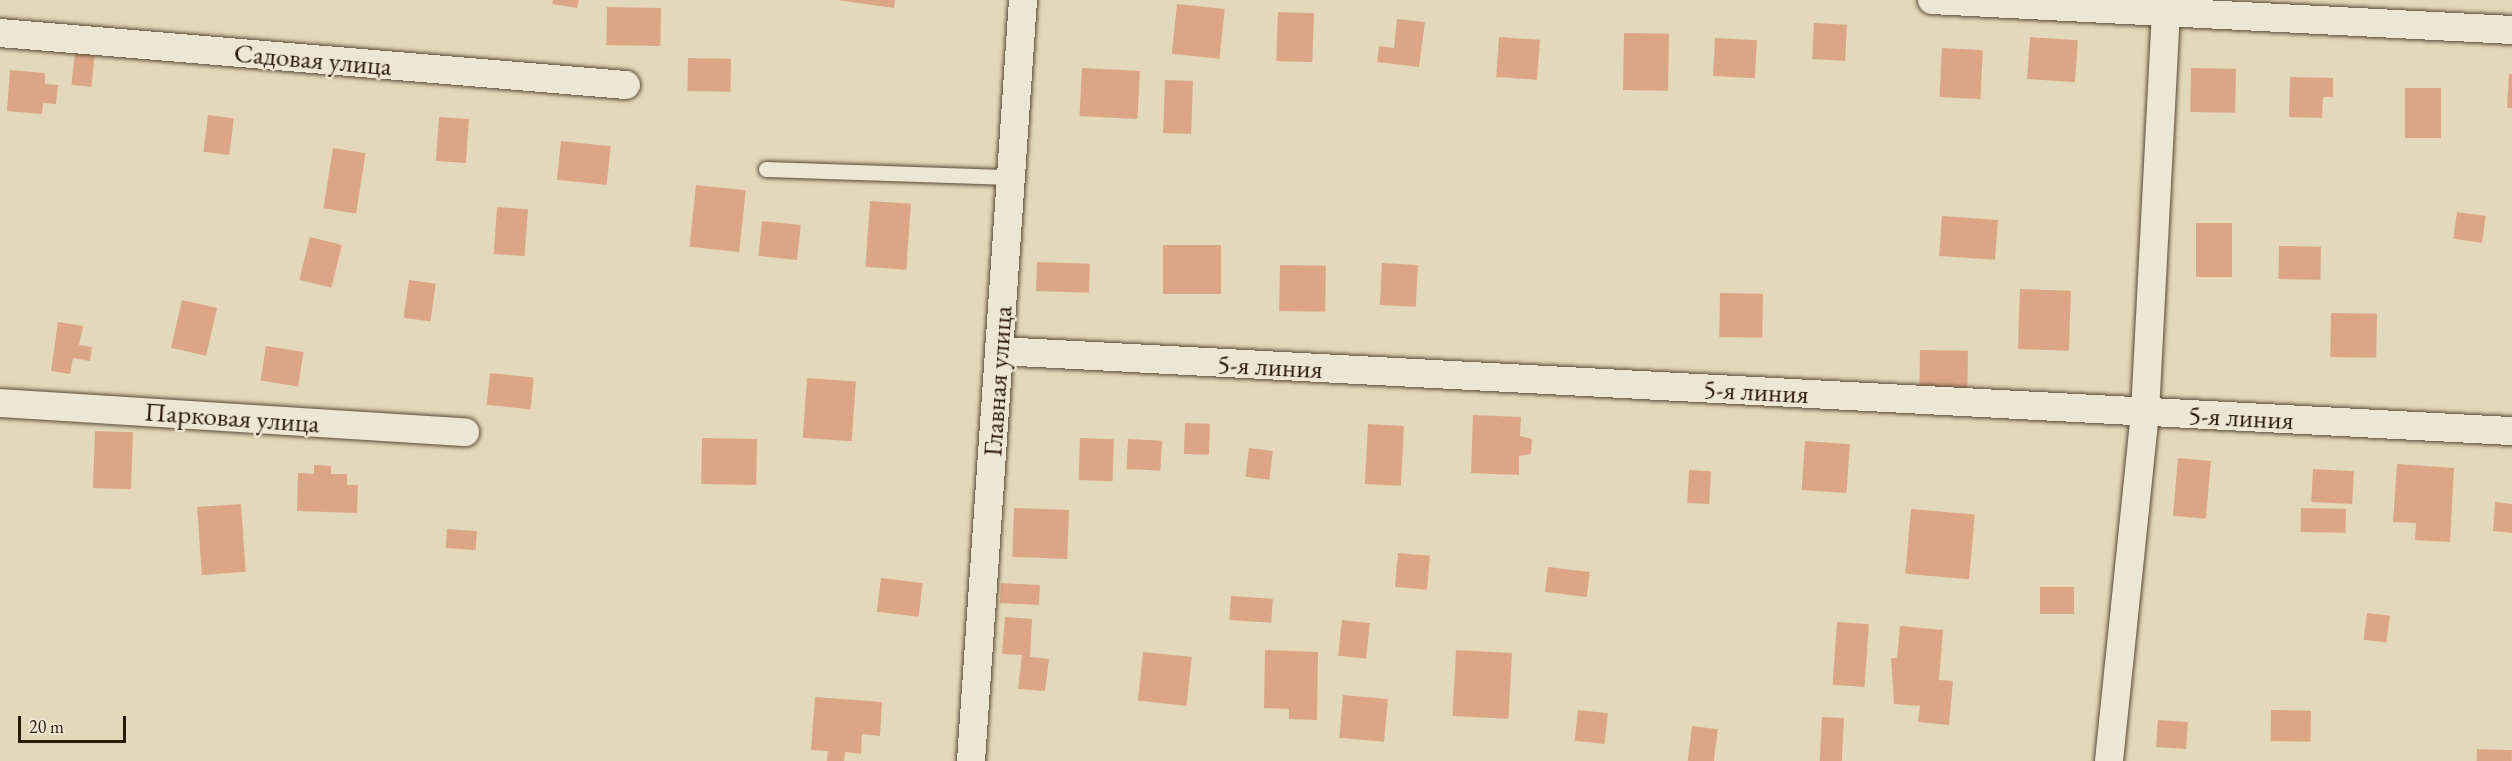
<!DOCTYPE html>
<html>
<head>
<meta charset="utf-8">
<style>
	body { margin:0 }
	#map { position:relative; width:2512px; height:761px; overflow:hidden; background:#e3d9ba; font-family:"EB Garamond",serif }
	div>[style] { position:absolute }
	.building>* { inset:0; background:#dca686; transform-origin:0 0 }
	.roads { filter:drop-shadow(0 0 2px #594935) drop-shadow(0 0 2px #594935) }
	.service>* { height:15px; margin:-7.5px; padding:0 7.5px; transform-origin:7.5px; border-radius:7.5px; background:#ede6d2 }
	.minor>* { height:28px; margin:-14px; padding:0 14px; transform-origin:14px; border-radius:14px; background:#ede6d2 }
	span { translate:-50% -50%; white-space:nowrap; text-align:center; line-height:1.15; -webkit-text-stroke:5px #ede6d2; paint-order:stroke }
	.street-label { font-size:27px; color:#2b1909 }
	.scale { position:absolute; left:18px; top:716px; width:108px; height:27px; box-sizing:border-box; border:3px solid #2b1909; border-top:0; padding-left:8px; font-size:18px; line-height:21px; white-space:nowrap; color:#2b1909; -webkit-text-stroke:4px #ede6d2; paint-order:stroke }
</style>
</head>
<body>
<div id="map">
	<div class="building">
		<div style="clip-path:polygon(553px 0,579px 0,577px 8px,552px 4px)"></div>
		<div style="clip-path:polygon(837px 0,895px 0,894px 8px)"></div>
		<div style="left:1177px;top:4px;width:48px;height:50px;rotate:6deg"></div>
		<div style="left:607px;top:7px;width:54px;height:38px;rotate:1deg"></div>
		<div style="left:1278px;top:12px;width:36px;height:49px;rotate:2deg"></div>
		<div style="clip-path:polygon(1397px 19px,1425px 22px,1419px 67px,1377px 62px,1379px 46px,1394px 48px)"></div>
		<div style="left:1814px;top:23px;width:33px;height:36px;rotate:3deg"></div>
		<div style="left:1624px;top:33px;width:45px;height:57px;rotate:1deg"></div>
		<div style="left:1499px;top:37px;width:41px;height:40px;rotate:4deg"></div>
		<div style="left:2030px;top:37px;width:48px;height:42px;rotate:4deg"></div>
		<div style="left:1715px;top:38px;width:42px;height:38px;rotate:3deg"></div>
		<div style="left:1942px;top:48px;width:41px;height:49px;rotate:3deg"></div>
		<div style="left:75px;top:51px;width:20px;height:34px;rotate:6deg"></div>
		<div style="left:688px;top:58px;width:43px;height:33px;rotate:1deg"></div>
		<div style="left:1082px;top:68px;width:58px;height:48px;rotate:3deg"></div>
		<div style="left:2191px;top:68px;width:45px;height:44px;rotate:1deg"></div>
		<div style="clip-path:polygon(10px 70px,45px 73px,45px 84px,58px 85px,56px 104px,43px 103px,42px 114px,7px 111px)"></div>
		<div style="clip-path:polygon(2509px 74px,2512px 74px,2512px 108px,2507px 108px)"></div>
		<div style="clip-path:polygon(2290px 77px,2333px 78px,2333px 97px,2323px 97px,2322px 118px,2289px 117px)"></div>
		<div style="left:1165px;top:80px;width:28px;height:53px;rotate:2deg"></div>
		<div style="left:2405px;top:88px;width:36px;height:50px"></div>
		<div style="left:208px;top:115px;width:26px;height:37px;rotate:7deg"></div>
		<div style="left:439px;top:117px;width:30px;height:44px;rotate:4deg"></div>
		<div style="left:561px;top:141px;width:50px;height:39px;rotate:6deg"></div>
		<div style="left:333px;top:148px;width:33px;height:61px;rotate:9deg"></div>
		<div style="left:696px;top:185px;width:50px;height:62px;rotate:6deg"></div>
		<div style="left:870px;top:201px;width:41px;height:66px;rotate:4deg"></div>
		<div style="left:497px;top:207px;width:31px;height:47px;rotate:4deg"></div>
		<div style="left:2457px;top:212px;width:29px;height:27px;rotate:8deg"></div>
		<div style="left:1942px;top:216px;width:56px;height:40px;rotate:4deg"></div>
		<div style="left:762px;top:221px;width:39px;height:35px;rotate:6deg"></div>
		<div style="left:2196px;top:223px;width:36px;height:54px"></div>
		<div style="left:310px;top:237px;width:33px;height:44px;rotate:14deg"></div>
		<div style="left:1221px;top:245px;width:49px;height:58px;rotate:90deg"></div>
		<div style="left:2279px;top:246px;width:42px;height:33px;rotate:1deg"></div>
		<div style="left:1037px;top:262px;width:53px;height:29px;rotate:2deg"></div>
		<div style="left:1382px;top:263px;width:36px;height:42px;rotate:3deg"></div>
		<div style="left:1280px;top:265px;width:46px;height:46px;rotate:1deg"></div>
		<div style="left:409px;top:280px;width:27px;height:38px;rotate:8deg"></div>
		<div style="left:2020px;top:289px;width:51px;height:60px;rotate:2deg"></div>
		<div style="left:1720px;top:293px;width:43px;height:44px;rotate:1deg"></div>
		<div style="left:182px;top:300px;width:36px;height:49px;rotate:13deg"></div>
		<div style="left:2331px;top:313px;width:46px;height:44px;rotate:1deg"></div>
		<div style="clip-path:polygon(58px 322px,83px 326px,79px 345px,92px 347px,90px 361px,73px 358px,70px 374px,51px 371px)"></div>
		<div style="left:266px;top:346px;width:38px;height:35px;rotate:9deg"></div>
		<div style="left:1920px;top:350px;width:48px;height:46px;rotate:1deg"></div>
		<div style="left:490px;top:373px;width:44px;height:32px;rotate:6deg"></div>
		<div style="left:807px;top:378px;width:49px;height:60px;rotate:4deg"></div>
		<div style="clip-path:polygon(1473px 415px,1521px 417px,1520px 436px,1532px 439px,1531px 454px,1519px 456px,1519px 475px,1471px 473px)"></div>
		<div style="left:1185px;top:423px;width:25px;height:31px;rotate:2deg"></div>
		<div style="left:1368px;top:424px;width:36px;height:60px;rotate:3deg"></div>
		<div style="left:95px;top:431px;width:38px;height:57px;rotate:2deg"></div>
		<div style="left:702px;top:438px;width:55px;height:46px;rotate:1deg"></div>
		<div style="left:1080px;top:438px;width:34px;height:42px;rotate:2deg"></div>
		<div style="left:1128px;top:439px;width:34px;height:30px;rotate:3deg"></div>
		<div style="left:1805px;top:441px;width:45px;height:49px;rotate:4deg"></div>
		<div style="left:1249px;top:448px;width:24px;height:29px;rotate:7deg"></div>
		<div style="left:2178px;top:458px;width:33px;height:58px;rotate:5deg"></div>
		<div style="clip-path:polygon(2397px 464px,2454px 468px,2450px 542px,2415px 540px,2416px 523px,2393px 522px)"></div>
		<div style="clip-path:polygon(314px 465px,331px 466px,331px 474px,347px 474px,347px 485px,358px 485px,357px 513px,297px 511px,298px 473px,314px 474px)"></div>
		<div style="left:2313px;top:469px;width:41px;height:33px;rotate:3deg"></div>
		<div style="left:1689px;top:470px;width:22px;height:33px;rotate:3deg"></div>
		<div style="clip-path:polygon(2495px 502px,2512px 504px,2512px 533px,2493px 531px)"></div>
		<div style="left:241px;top:504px;width:68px;height:44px;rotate:86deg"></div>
		<div style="left:1014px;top:508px;width:55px;height:49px;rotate:2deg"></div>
		<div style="left:2301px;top:508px;width:45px;height:24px;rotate:1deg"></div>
		<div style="left:1911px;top:509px;width:64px;height:65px;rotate:5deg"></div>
		<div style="left:447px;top:529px;width:30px;height:19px;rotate:4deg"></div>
		<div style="left:1398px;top:553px;width:32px;height:34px;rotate:5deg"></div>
		<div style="left:1548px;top:567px;width:42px;height:25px;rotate:7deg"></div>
		<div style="left:881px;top:578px;width:42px;height:34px;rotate:7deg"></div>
		<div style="left:1001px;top:583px;width:39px;height:20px;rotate:3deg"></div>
		<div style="left:2040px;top:587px;width:34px;height:27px"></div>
		<div style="left:1231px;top:596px;width:42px;height:24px;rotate:4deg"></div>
		<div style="left:2367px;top:613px;width:23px;height:27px;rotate:7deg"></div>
		<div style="clip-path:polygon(1005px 617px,1032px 619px,1030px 657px,1049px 659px,1045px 691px,1018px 689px,1022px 655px,1002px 654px)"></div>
		<div style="left:1342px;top:620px;width:28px;height:36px;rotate:6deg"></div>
		<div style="left:1837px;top:622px;width:32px;height:63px;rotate:4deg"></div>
		<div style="clip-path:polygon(1900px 626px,1943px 630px,1939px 680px,1953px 681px,1949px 725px,1918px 722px,1920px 706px,1894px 704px,1891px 658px,1897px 658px)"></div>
		<div style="clip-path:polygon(1265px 650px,1318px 652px,1317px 720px,1289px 719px,1289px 709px,1264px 708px)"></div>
		<div style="left:1456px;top:650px;width:56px;height:66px;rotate:3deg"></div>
		<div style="left:1143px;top:652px;width:49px;height:49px;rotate:6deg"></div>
		<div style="left:1343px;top:695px;width:45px;height:43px;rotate:5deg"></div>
		<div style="clip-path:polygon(815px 697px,882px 702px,880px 736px,862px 734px,861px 754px,845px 752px,844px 761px,827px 761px,828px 751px,811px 750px)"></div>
		<div style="left:1578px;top:710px;width:30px;height:31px;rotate:6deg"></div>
		<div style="left:2271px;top:710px;width:40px;height:31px;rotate:1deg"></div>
		<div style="left:1822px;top:717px;width:22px;height:44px;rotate:3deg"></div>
		<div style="left:2158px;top:720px;width:30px;height:27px;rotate:4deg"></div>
		<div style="left:1692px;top:726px;width:26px;height:35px;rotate:7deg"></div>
		<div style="left:2477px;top:749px;width:35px;height:12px;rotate:2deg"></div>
	</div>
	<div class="roads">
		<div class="service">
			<div style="left:766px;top:169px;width:245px;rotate:1.9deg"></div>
		</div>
		<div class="minor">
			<div style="left:1932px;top:0;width:581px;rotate:2.96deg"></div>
			<div style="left:0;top:33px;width:628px;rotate:4.75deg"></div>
			<div style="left:999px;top:351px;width:1515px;rotate:3.03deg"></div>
			<div style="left:0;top:403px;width:466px;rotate:3.6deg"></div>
			<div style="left:971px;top:761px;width:763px;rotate:-86.09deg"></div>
			<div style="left:2109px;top:761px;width:351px;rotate:-84.1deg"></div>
			<div style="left:2145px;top:412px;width:401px;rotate:-87deg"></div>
		</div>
	</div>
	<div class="street-label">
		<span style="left:313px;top:59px;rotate:5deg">Садовая улица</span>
		<span style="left:1270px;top:366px;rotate:3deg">5-я линия</span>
		<span style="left:997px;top:381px;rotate:-86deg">Главная улица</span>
		<span style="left:1756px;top:391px;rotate:3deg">5-я линия</span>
		<span style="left:232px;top:417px;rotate:4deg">Парковая улица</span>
		<span style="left:2241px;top:417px;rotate:3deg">5-я линия</span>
	</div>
	<div class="scale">20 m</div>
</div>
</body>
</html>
